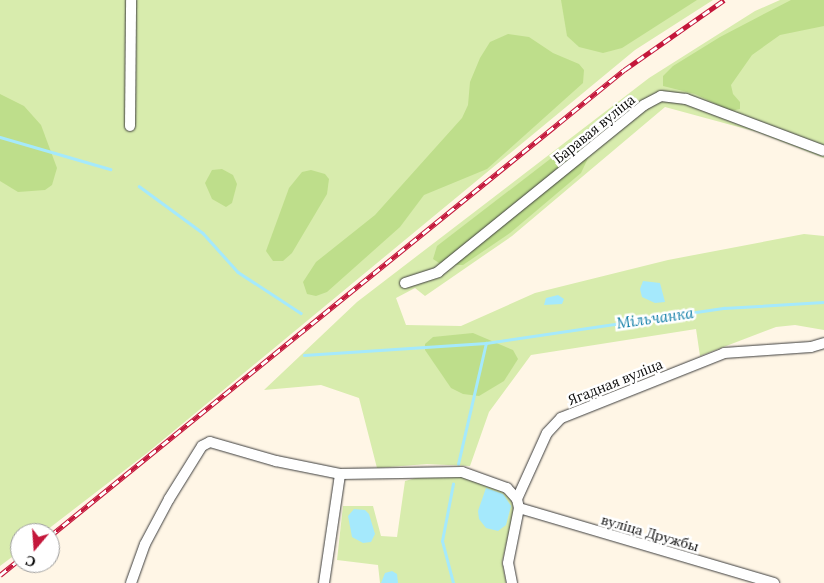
<!DOCTYPE html>
<html>
<head>
<meta charset="utf-8">
<style>
	body { margin:0 }
	#map { position:relative; width:824px; height:583px; overflow:hidden; background:#fff6e6; font-family:Lora,serif }
	div>[style] { position:absolute }
	.green>* { inset:0; background:#d8ecad }
	.forest>* { inset:0; background:#bede8b }
	.water>* { inset:0; background:#a5e9fc }
	.stream>* { height:2.5px; margin:-1.25px; padding:0 1.25px; transform-origin:1.25px; border-radius:1.25px; background:#a5e9fc }
	.roads { filter:drop-shadow(0 0 1px #3c3c3c) drop-shadow(0 0 1px #3c3c3c) }
	.minor>* { height:10px; margin:-5px; padding:0 5px; transform-origin:5px; border-radius:5px; background:#fff }
	.rail>* { height:4.5px; margin-top:-2.25px; transform-origin:0; background:repeating-linear-gradient(90deg,#fff 0 8px,#c4173b 0 16px); box-sizing:border-box; border-block:1px solid #c4173b }
	span { translate:-50% -50%; white-space:nowrap; text-align:center; line-height:1.15; -webkit-text-stroke:5px #fff; paint-order:stroke }
	.street-label { font-size:14px; color:#090909 }
	.water-label { font-size:15px; color:#0a7aa4; font-style:italic }
	.north { position:absolute; left:10px; top:523px; width:50px; height:50px; box-sizing:border-box; background:#fff; border:1px solid #9d9d9d; border-radius:50%; rotate:198deg; font-size:14px; font-weight:700; line-height:20px; text-align:center; color:#090909 }
	.north::after { content:''; display:block; margin:auto; width:18px; height:22px; background:#c4173b; clip-path:polygon(50% 0,100% 100%,50% 72%,0 100%) }
</style>
</head>
<body>
<div id="map">
	<div class="green">
		<div style="clip-path:polygon(0 0,713px 0,635px 50px,147px 453px,43px 533px,20px 533px,20px 551px,0 566px)"></div>
		<div style="clip-path:polygon(780px 0,824px 0,824px 158px,757px 132px,665px 107px,512px 236px,425px 296px,415px 288px,396px 298px,406px 325px,461px 326px,535px 293px,668px 260px,804px 234px,824px 236px,824px 330px,795px 325px,776px 327px,700px 356px,696px 329px,531px 355px,489px 412px,470px 466px,427px 464px,377px 468px,359px 398px,321px 385px,264px 390px,357px 302px,649px 78px,755px 11px)"></div>
		<div style="clip-path:polygon(458px 475px,500px 490px,511px 499px,514px 510px,502px 562px,506px 583px,380px 583px,378px 565px,337px 560px,343px 506px,373px 506px,381px 536px,397px 537px,405px 481px,423px 476px)"></div>
	</div>
	<div class="forest">
		<div style="clip-path:polygon(561px 0,697px 0,622px 48px,603px 53px,579px 47px,567px 36px)"></div>
		<div style="clip-path:polygon(791px 0,824px 0,824px 26px,780px 35px,752px 55px,731px 85px,733px 94px,740px 102px,740px 109px,731px 111px,695px 94px,663px 86px,663px 76px,673px 66px,720px 37px)"></div>
		<div style="clip-path:polygon(508px 34px,529px 37px,553px 53px,579px 64px,584px 70px,583px 83px,487px 169px,424px 195px,400px 227px,327px 292px,316px 296px,307px 294px,303px 282px,316px 262px,375px 215px,462px 118px,468px 105px,470px 82px,480px 58px,490px 42px)"></div>
		<div style="clip-path:polygon(0 94px,24px 106px,41px 125px,57px 168px,52px 185px,45px 190px,18px 192px,0 181px)"></div>
		<div style="clip-path:polygon(579px 142px,588px 147px,590px 154px,581px 173px,510px 233px,463px 265px,442px 265px,433px 259px,437px 246px,567px 146px)"></div>
		<div style="clip-path:polygon(222px 169px,233px 175px,237px 184px,232px 203px,226px 207px,212px 199px,205px 183px,212px 170px)"></div>
		<div style="clip-path:polygon(311px 170px,325px 174px,329px 179px,327px 194px,292px 253px,283px 261px,273px 261px,266px 251px,289px 188px,302px 172px)"></div>
		<div style="clip-path:polygon(473px 333px,513px 350px,518px 359px,504px 381px,479px 396px,463px 394px,451px 388px,425px 350px,425px 344px,433px 337px)"></div>
	</div>
	<div class="water">
		<div style="clip-path:polygon(643px 281px,660px 283px,665px 302px,655px 303px,642px 297px,640px 289px)"></div>
		<div style="clip-path:polygon(558px 295px,564px 299px,562px 304px,544px 305px,546px 298px)"></div>
		<div style="clip-path:polygon(486px 488px,503px 494px,511px 506px,506px 525px,498px 531px,486px 528px,479px 519px,478px 511px)"></div>
		<div style="clip-path:polygon(354px 509px,365px 510px,369px 514px,375px 534px,371px 542px,363px 543px,352px 537px,348px 516px)"></div>
		<div style="clip-path:polygon(392px 571px,397px 574px,398px 583px,381px 583px,385px 573px)"></div>
	</div>
	<div class="stream">
		<div style="left:0;top:137px;width:115px;rotate:16.2deg"></div>
		<div style="left:139px;top:186px;width:79px;rotate:36.3deg"></div>
		<div style="left:203px;top:233px;width:52px;rotate:48.1deg"></div>
		<div style="left:238px;top:272px;width:75px;rotate:33.1deg"></div>
		<div style="left:304px;top:355px;width:182px;rotate:-3.8deg"></div>
		<div style="left:486px;top:343px;width:241px;rotate:-8.4deg"></div>
		<div style="left:724px;top:308px;width:100px;rotate:-3.4deg"></div>
		<div style="left:458px;top:464px;width:124px;rotate:-77deg"></div>
		<div style="left:453px;top:583px;width:43px;rotate:-104.7deg"></div>
		<div style="left:442px;top:541px;width:58px;rotate:-79.1deg"></div>
	</div>
	<div class="roads">
		<div class="minor">
			<div style="left:130px;top:126px;width:126px;rotate:-89.5deg"></div>
			<div style="left:405px;top:283px;width:35px;rotate:-18deg"></div>
			<div style="left:438px;top:272px;width:265px;rotate:-39deg"></div>
			<div style="left:644px;top:105px;width:19px;rotate:-28deg"></div>
			<div style="left:661px;top:96px;width:25px;rotate:7deg"></div>
			<div style="left:686px;top:99px;width:147px;rotate:20.6deg"></div>
			<div style="left:519px;top:508px;width:266px;rotate:16.4deg"></div>
			<div style="left:131px;top:583px;width:41px;rotate:-70.3deg"></div>
			<div style="left:145px;top:544px;width:51px;rotate:-61.9deg"></div>
			<div style="left:169px;top:499px;width:62px;rotate:-58.1deg"></div>
			<div style="left:202px;top:446px;width:9px;rotate:-27deg"></div>
			<div style="left:210px;top:442px;width:69px;rotate:16.1deg"></div>
			<div style="left:276px;top:461px;width:65px;rotate:11.5deg"></div>
			<div style="left:340px;top:474px;width:122px;rotate:-0.9deg"></div>
			<div style="left:462px;top:472px;width:48px;rotate:19.6deg"></div>
			<div style="left:507px;top:488px;width:15px;rotate:48deg"></div>
			<div style="left:324px;top:583px;width:110px;rotate:-81.6deg"></div>
			<div style="left:512px;top:583px;width:20px;rotate:-101deg"></div>
			<div style="left:508px;top:563px;width:56px;rotate:-78.7deg"></div>
			<div style="left:519px;top:508px;width:9px;rotate:-103deg"></div>
			<div style="left:517px;top:499px;width:72px;rotate:-65.6deg"></div>
			<div style="left:547px;top:433px;width:21px;rotate:-47deg"></div>
			<div style="left:561px;top:418px;width:175px;rotate:-21.7deg"></div>
			<div style="left:724px;top:353px;width:87px;rotate:-3.9deg"></div>
			<div style="left:811px;top:347px;width:14px;rotate:-17deg"></div>
		</div>
	</div>
	<div class="rail">
		<div style="left:50px;top:536px;width:739px;rotate:-39.07deg"></div>
		<div style="left:624px;top:70px;width:122px;rotate:-35deg"></div>
		<div style="left:0;top:575px;width:26px;rotate:-39deg"></div>
	</div>
	<div class="street-label">
		<span style="left:594px;top:129px;rotate:-39deg">Баравая вуліца</span>
		<span style="left:615px;top:382px;rotate:-22deg">Ягадная вуліца</span>
		<span style="left:650px;top:533px;rotate:16deg">вуліца Дружбы</span>
	</div>
	<div class="water-label">
		<span style="left:655px;top:318px;rotate:-8deg">Мільчанка</span>
	</div>
	<div class="north">С</div>
</div>
</body>
</html>
